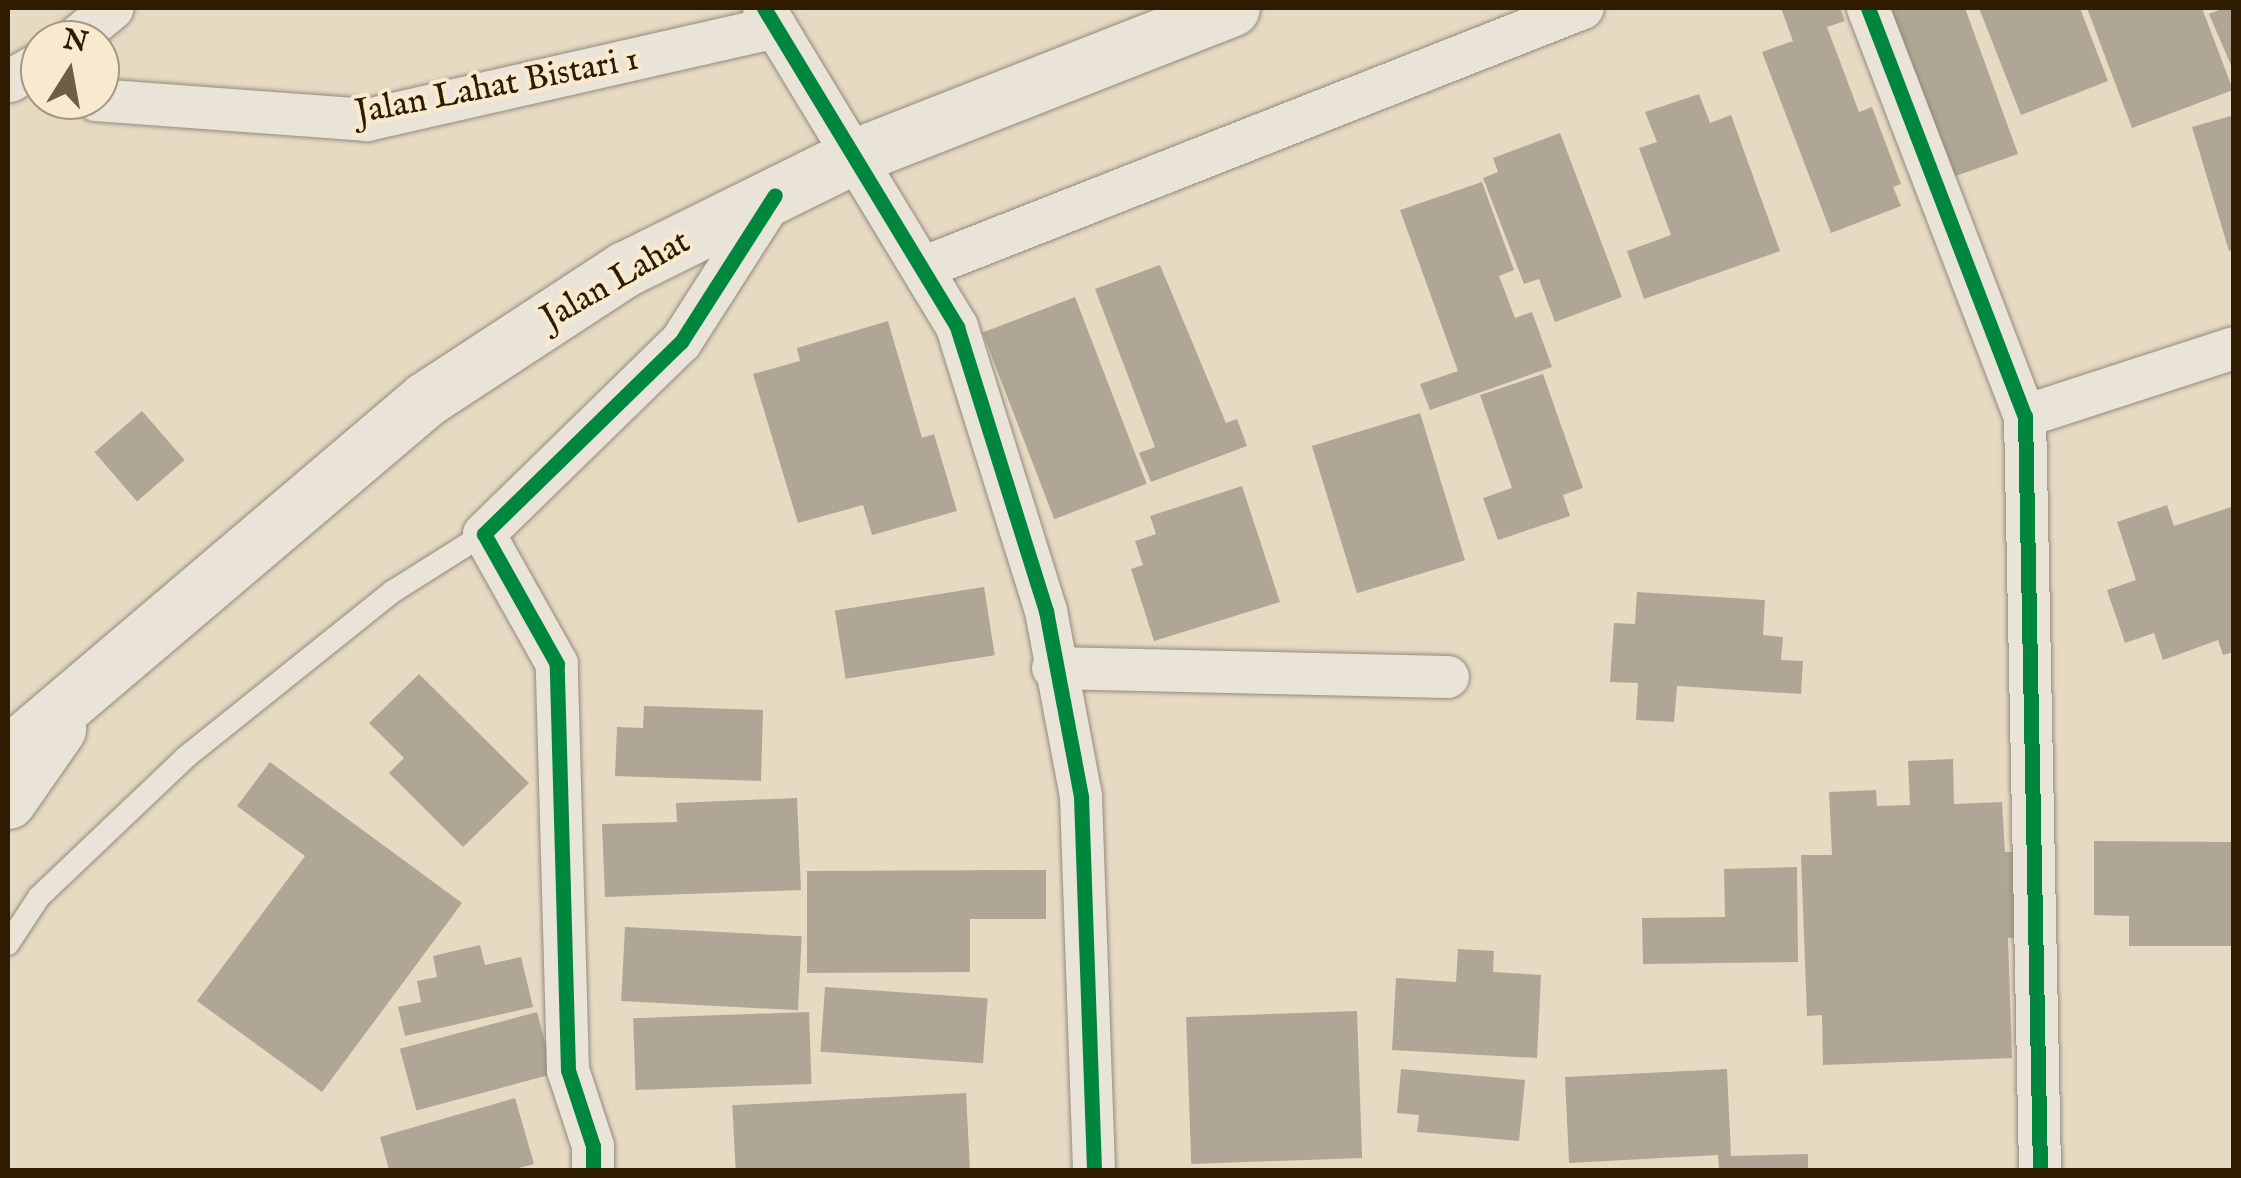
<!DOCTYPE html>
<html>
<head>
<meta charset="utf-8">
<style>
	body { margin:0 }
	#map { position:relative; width:2241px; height:1178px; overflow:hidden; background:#e6dac3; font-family:"IM FELL English",serif }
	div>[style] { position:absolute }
	.building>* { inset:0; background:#b0a695; transform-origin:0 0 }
	.roads { filter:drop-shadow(0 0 2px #938a7a) drop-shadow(0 0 2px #938a7a) }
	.lane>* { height:22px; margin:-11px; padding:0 11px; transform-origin:11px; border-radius:11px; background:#e9e3d8 }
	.street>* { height:42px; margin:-21px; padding:0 21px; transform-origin:21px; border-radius:21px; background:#e9e3d8 }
	.secondary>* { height:55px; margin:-27.5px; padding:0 27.5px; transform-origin:27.5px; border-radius:27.5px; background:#e9e3d8 }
	.cycleway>* { height:15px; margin:-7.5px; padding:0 7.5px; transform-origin:7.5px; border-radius:7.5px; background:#00873e }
	span { translate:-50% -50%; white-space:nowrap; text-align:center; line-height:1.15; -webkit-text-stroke:8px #f8eace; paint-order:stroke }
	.street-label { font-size:35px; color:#2f1b00 }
	.frame { position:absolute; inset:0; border:10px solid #2f1b00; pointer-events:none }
	.north { position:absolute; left:20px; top:20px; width:100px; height:100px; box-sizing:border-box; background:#f8eace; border:2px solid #a8977c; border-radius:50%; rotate:11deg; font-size:28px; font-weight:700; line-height:40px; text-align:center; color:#2f1b00 }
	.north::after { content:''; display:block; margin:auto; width:35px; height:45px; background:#6f5e44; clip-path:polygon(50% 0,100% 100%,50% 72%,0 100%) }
</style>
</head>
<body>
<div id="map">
	<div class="building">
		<div style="clip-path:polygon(1781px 8px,1840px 8px,1845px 21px,1827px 27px,1859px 112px,1872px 107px,1901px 184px,1893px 187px,1901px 206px,1831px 233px,1762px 52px,1793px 41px)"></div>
		<div style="clip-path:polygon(1900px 8px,1965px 8px,2018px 154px,1947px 179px,1886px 13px)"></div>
		<div style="clip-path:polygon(1979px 8px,2080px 8px,2108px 81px,2021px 115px)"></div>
		<div style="clip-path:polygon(2087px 8px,2202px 8px,2233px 90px,2132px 128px)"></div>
		<div style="clip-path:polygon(2224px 8px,2234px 8px,2234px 72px,2209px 14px)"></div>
		<div style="clip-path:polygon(1699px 94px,1710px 123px,1731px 115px,1780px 251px,1644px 299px,1627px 251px,1671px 235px,1639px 148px,1657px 142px,1645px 112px)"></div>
		<div style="clip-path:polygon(2234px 115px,2234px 250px,2229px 251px,2192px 127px)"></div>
		<div style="clip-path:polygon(1560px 133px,1622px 297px,1555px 322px,1539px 279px,1524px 284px,1483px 178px,1498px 172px,1493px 158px)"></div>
		<div style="clip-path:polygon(1482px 182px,1514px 270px,1499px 276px,1515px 318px,1532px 312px,1552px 367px,1430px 410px,1420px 384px,1458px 371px,1400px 210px)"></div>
		<div style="clip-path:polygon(1160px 265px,1226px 423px,1237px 419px,1247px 446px,1151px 482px,1139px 453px,1155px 447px,1095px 289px)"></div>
		<div style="left:1075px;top:297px;width:200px;height:99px;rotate:69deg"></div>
		<div style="clip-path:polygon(888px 321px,922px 438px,934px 434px,957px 511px,872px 535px,863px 505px,798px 523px,753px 374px,800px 361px,797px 348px)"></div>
		<div style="clip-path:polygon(1543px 374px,1583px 488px,1563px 495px,1570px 516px,1498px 540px,1483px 498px,1512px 488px,1480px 395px)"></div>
		<div style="left:142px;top:411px;width:65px;height:63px;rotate:49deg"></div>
		<div style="left:1420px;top:413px;width:154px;height:113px;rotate:73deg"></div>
		<div style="clip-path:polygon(1242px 486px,1280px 602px,1154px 641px,1131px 569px,1143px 565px,1135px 541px,1156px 534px,1150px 516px)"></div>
		<div style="clip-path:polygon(2167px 505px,2174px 526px,2234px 506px,2234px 652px,2223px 655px,2218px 640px,2163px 660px,2154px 633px,2125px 643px,2107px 590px,2136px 580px,2117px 522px)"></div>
		<div style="left:984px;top:587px;width:69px;height:151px;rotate:81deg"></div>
		<div style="clip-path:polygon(1637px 592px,1765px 600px,1763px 635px,1783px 637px,1781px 660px,1803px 661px,1801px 694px,1677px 686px,1674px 722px,1636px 720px,1638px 683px,1610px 682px,1614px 623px,1635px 624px)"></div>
		<div style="clip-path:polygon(419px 674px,529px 783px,463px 847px,389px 773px,404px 758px,369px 723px)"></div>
		<div style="clip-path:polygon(644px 706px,763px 710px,761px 781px,615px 776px,617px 727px,643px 728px)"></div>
		<div style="clip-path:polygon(1953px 759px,1954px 804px,2002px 802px,2005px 852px,2023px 852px,2026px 937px,2008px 938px,2012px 1058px,1823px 1065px,1822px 1015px,1807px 1016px,1801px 855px,1832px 855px,1829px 792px,1876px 790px,1877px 806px,1910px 805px,1908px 761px)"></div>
		<div style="clip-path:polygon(270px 762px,462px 903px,322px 1092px,197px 1001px,305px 856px,237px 806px)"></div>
		<div style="clip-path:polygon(797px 798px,801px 890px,605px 897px,602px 824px,677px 822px,676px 803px)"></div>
		<div style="clip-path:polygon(2094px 841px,2234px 842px,2234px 946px,2129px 946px,2129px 916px,2094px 915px)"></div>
		<div style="clip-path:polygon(1797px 867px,1798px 962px,1643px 964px,1642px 918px,1725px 917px,1724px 869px)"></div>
		<div style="clip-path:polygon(1046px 870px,1046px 919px,970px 919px,970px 972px,807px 973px,807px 871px)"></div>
		<div style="left:625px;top:927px;width:177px;height:74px;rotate:3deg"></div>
		<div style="clip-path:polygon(480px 945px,485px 965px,521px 957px,533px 1007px,405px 1036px,398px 1007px,421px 1002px,417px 981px,437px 977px,433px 956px)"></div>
		<div style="clip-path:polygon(1458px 949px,1494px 951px,1493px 972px,1541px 975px,1537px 1058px,1392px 1050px,1396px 978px,1456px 982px)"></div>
		<div style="left:825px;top:987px;width:163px;height:65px;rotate:4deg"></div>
		<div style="left:1357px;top:1011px;width:147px;height:171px;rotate:88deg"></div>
		<div style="left:537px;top:1012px;width:64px;height:142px;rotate:75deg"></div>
		<div style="left:809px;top:1012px;width:72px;height:176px;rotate:88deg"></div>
		<div style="clip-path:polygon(1401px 1069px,1525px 1080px,1519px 1141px,1417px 1132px,1419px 1115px,1397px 1113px)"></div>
		<div style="clip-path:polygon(1727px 1069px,1731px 1156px,1808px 1154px,1808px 1170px,1719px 1170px,1718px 1155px,1569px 1163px,1565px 1077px)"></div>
		<div style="left:966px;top:1093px;width:77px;height:234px;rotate:87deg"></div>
		<div style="clip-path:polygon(515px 1098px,534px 1164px,511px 1170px,389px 1170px,380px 1137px)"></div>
	</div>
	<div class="roads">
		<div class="lane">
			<div style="left:8px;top:944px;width:56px;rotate:-56.6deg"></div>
			<div style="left:39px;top:897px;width:203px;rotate:-43.6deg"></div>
			<div style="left:186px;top:757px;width:264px;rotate:-38.7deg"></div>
			<div style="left:392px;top:592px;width:109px;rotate:-32.2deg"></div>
		</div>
		<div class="street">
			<div style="left:764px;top:8px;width:373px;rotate:58.8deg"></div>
			<div style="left:957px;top:327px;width:298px;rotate:72.6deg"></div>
			<div style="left:1046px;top:611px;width:189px;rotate:79.3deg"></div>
			<div style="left:1081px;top:797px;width:373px;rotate:88deg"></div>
			<div style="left:1868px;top:8px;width:437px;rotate:69deg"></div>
			<div style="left:2025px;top:416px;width:754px;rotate:88.86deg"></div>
			<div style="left:74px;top:40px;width:50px;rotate:-39.4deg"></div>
			<div style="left:10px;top:81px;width:34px;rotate:-30deg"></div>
			<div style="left:96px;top:100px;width:272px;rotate:4.2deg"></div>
			<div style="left:367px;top:120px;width:419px;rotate:-12.8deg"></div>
			<div style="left:925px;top:267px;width:707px;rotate:-21.49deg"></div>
			<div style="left:2025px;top:416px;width:220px;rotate:-18deg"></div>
			<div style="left:1053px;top:668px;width:395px;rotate:1.3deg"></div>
			<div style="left:593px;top:1170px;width:24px;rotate:-90deg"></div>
			<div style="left:593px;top:1146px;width:80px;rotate:-108.2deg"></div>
			<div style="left:568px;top:1070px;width:406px;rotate:-91.6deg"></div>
			<div style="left:557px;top:664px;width:149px;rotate:-119.3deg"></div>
			<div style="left:484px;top:534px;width:275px;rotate:-44.3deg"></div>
			<div style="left:681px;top:342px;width:174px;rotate:-57.4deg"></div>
		</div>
		<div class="secondary">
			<div style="left:8px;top:754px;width:548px;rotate:-40.34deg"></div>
			<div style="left:426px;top:399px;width:238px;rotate:-33.2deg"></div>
			<div style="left:625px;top:269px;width:251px;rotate:-26.3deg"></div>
			<div style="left:850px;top:158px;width:410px;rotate:-21.4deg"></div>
			<div style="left:8px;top:801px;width:88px;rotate:-55.2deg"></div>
		</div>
	</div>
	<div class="cycleway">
		<div style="left:764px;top:8px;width:373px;rotate:58.8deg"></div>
		<div style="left:957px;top:327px;width:298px;rotate:72.6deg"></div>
		<div style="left:1046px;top:611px;width:189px;rotate:79.3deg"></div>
		<div style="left:1081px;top:797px;width:373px;rotate:88deg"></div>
		<div style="left:1868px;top:8px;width:437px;rotate:69deg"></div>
		<div style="left:2025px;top:416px;width:754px;rotate:88.86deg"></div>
		<div style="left:593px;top:1170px;width:24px;rotate:-90deg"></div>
		<div style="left:593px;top:1146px;width:80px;rotate:-108.2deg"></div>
		<div style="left:568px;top:1070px;width:406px;rotate:-91.6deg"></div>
		<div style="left:557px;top:664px;width:149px;rotate:-119.3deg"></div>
		<div style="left:484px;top:534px;width:275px;rotate:-44.3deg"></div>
		<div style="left:681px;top:342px;width:174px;rotate:-57.4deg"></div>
	</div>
	<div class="street-label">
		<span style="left:497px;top:87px;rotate:-11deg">Jalan Lahat Bistari 1</span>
		<span style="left:616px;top:281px;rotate:-30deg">Jalan Lahat</span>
	</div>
	<div class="frame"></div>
	<div class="north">N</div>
</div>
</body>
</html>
